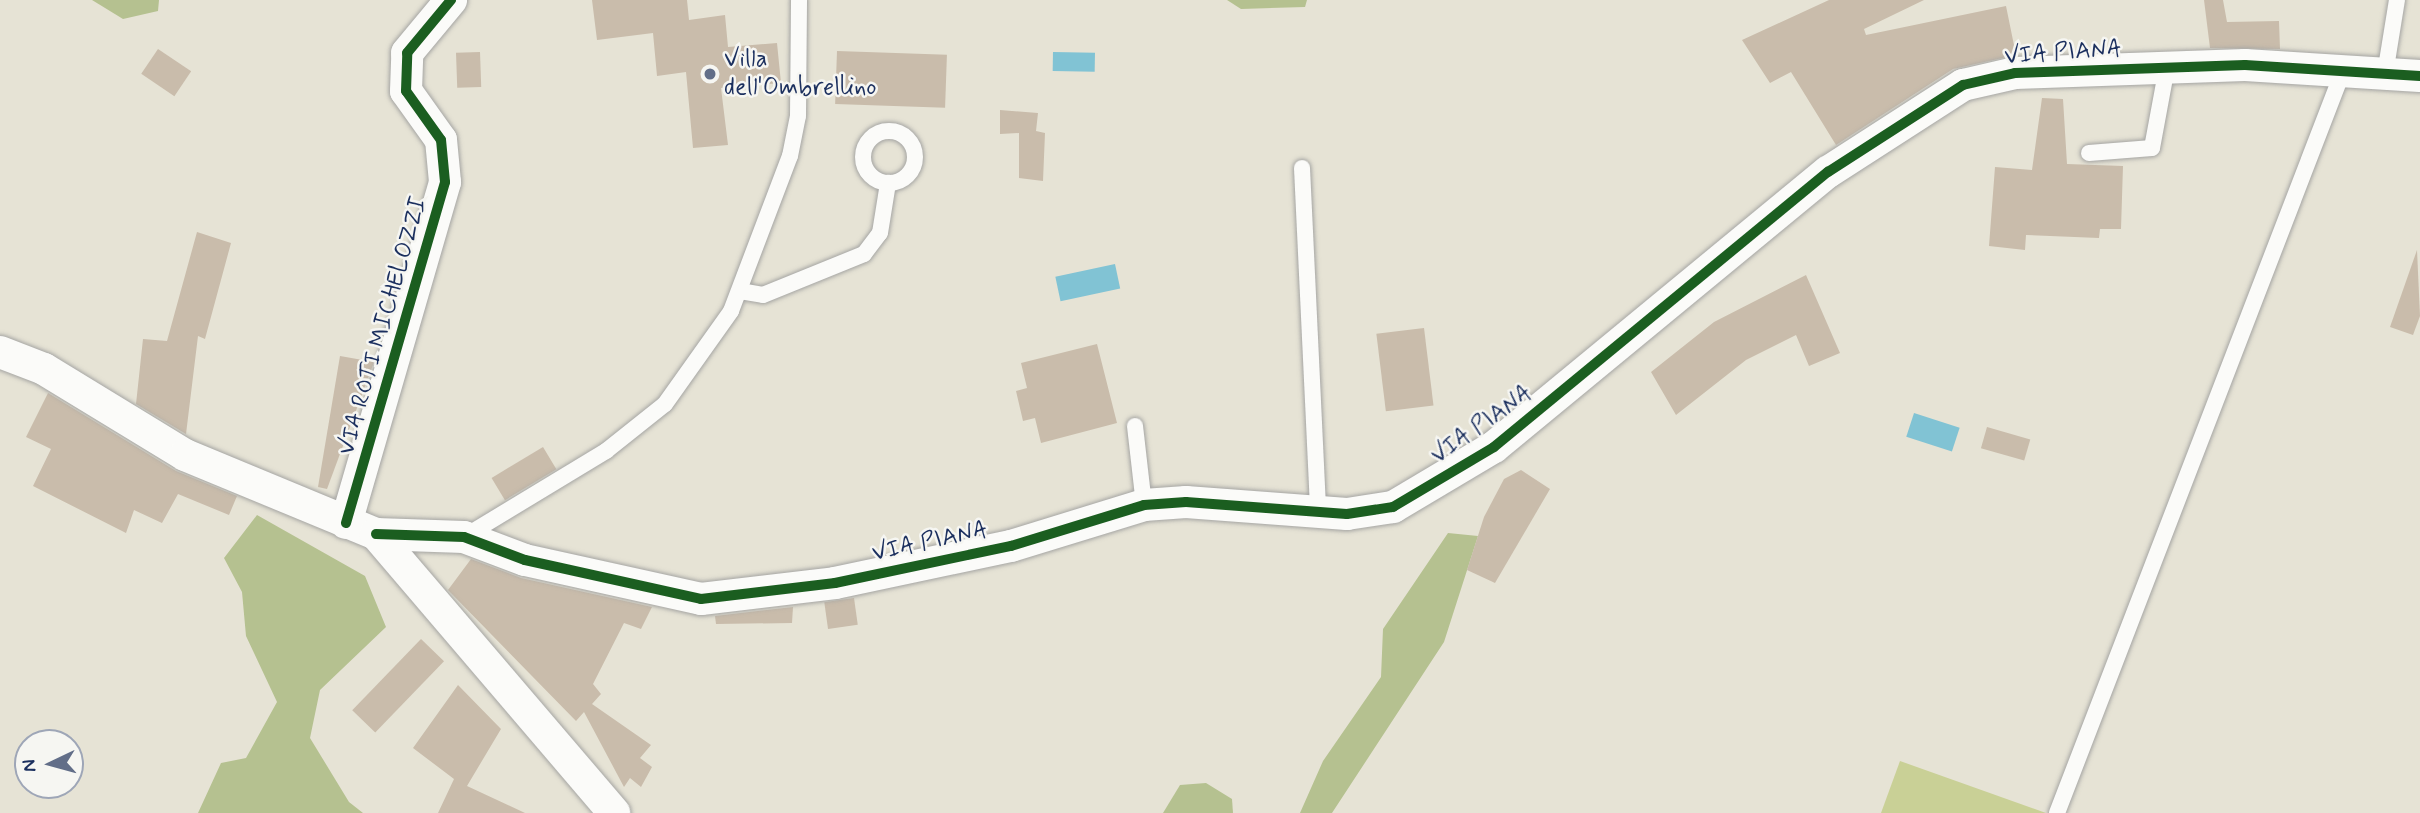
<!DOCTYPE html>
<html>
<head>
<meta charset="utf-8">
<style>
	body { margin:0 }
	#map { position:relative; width:2420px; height:813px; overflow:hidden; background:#e6e3d5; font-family:Mynerve,sans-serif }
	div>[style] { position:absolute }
	.green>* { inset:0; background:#c9d096 }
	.forest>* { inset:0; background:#b5c190 }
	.water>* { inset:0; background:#81c3d4; transform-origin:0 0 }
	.building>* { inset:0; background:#c9bcab; transform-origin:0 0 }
	.roads { filter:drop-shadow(0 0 2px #a5a5a3) drop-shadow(0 0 2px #a5a5a3) }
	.lane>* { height:16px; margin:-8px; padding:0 8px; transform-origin:8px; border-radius:8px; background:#fbfbf9 }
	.lane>.ring { margin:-8px; padding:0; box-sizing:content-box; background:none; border:16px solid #fbfbf9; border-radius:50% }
	.street>* { height:32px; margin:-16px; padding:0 16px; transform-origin:16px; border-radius:16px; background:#fbfbf9 }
	.cycleway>* { height:10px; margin:-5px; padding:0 5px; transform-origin:5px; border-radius:5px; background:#1b5e20 }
	.dots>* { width:19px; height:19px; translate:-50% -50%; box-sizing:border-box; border:4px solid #f6f6f2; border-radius:50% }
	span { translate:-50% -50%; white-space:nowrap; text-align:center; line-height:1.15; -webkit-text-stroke:5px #f6f6f2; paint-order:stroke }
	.street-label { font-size:24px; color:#1b2f5e }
	.poi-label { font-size:24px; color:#1b2f5e }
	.left { translate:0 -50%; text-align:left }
	.north { position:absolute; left:14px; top:729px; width:70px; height:70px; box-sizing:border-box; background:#f6f6f2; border:2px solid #9ea6b7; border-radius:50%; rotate:265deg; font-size:19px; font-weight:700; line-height:28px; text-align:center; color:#1b2f5e }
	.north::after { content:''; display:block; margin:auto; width:24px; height:32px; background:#626e88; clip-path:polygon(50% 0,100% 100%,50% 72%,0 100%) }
</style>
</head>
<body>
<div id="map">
	<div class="green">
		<div style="clip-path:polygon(1900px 761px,2046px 813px,1881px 813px)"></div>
	</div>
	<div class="forest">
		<div style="clip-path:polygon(92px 0,159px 0,158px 11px,123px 19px)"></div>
		<div style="clip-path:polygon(1227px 0,1307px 0,1305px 7px,1241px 9px)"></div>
		<div style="clip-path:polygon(257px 515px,365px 576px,386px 627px,320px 690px,310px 738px,349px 802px,363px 813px,198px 813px,221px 763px,246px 758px,277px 702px,246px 636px,242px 592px,224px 558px)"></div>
		<div style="clip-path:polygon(1448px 533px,1478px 536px,1444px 642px,1332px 813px,1300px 813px,1323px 761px,1381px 677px,1383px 629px)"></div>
		<div style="clip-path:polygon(1206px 783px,1232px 799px,1233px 813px,1163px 813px,1180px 785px)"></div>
	</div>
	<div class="water">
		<div style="left:1053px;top:52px;width:42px;height:19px;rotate:1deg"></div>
		<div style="left:1115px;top:264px;width:25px;height:61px;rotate:78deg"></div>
		<div style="left:1914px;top:413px;width:48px;height:25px;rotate:18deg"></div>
	</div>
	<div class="building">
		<div style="clip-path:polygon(592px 0,687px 0,689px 20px,725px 15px,728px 47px,777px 43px,781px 83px,721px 88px,728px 145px,693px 148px,686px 72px,657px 76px,653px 33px,597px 40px)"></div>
		<div style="clip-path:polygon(1829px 0,1924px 0,1864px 29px,1866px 35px,2006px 6px,2016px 55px,1953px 69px,1836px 145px,1791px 72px,1770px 83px,1742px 40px)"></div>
		<div style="clip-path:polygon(2204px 0,2223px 0,2227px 22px,2279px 21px,2280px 49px,2210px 48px)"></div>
		<div style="left:158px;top:49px;width:40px;height:30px;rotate:34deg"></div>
		<div style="left:837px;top:51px;width:110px;height:53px;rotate:2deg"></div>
		<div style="left:480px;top:52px;width:35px;height:24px;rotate:88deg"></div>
		<div style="clip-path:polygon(2042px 98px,2063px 99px,2067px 164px,2123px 166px,2121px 229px,2100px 229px,2099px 238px,2026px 235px,2025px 250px,1989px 246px,1995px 167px,2032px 170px)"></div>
		<div style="clip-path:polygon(1000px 110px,1038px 113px,1036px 131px,1045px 133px,1043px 181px,1019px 178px,1019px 133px,1000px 134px)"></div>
		<div style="clip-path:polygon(197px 232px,231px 243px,205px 339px,198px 336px,186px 434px,136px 404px,143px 339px,167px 341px)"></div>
		<div style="clip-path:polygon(2417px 250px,2420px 316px,2413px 335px,2390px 327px)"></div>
		<div style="clip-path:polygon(1806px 275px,1840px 353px,1809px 366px,1796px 335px,1746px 360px,1676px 415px,1651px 372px,1714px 322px)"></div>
		<div style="left:1424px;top:328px;width:78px;height:48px;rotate:83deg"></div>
		<div style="clip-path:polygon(1097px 344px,1117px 423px,1041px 443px,1035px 418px,1023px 421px,1016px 391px,1027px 388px,1021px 363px)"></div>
		<div style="clip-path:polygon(340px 356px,374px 362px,327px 489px,318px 487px)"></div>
		<div style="clip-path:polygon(48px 393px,176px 471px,237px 496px,229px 515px,178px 494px,162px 523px,134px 510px,126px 533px,33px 486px,51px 449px,26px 437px)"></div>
		<div style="left:1987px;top:427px;width:45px;height:22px;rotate:16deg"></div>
		<div style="left:543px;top:447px;width:26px;height:60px;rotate:59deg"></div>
		<div style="clip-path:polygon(1521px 470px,1550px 489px,1495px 583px,1467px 570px,1484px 517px,1504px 479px)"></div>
		<div style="clip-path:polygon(471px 559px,521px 578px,652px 607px,641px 629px,624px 623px,593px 684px,601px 694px,592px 704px,651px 745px,640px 758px,652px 767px,641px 787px,630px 778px,624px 787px,584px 712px,576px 721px,448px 590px)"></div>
		<div style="left:854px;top:598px;width:27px;height:30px;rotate:82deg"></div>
		<div style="clip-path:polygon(793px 607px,792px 623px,716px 624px,715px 616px)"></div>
		<div style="left:421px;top:639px;width:32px;height:99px;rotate:44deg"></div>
		<div style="clip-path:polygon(458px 685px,501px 729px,467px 786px,525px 813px,438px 813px,454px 779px,413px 748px)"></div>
	</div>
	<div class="roads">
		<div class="lane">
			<div style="left:2385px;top:74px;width:75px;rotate:-80.8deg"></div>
			<div class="ring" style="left:863px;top:131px;width:36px;height:36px"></div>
			<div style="left:2089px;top:153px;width:63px;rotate:-4.5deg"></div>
			<div style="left:2152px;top:148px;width:82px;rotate:-79.5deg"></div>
			<div style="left:1302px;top:168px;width:344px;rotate:87.3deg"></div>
			<div style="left:740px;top:291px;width:23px;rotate:10deg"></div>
			<div style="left:763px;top:295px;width:109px;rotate:-22.1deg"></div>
			<div style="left:864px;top:254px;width:26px;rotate:-53deg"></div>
			<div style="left:880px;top:233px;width:51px;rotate:-80.9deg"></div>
			<div style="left:1135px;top:426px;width:80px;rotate:83.5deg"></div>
			<div style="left:464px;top:537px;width:166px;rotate:-31.2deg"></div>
			<div style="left:606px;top:451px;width:75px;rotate:-38.5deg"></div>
			<div style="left:665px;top:404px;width:114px;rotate:-54.6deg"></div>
			<div style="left:731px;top:311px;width:166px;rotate:-69.2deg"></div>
			<div style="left:790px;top:156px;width:41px;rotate:-78.7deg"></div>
			<div style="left:798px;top:116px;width:116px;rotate:-89.5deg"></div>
			<div style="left:2057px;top:813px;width:795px;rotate:-68.92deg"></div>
		</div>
		<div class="street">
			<div style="left:0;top:352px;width:47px;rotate:21.1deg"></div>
			<div style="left:44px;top:369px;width:165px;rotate:31.4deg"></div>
			<div style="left:185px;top:455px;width:207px;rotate:22.5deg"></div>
			<div style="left:376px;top:534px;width:367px;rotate:49.5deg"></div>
			<div style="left:346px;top:523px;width:355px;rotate:-73.8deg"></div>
			<div style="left:445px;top:182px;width:42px;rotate:-95.4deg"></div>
			<div style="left:441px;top:140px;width:60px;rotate:-125.5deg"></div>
			<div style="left:406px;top:91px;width:38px;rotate:-88deg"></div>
			<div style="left:407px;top:53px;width:69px;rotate:-50.3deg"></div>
			<div style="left:376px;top:534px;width:88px;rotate:2deg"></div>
			<div style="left:464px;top:537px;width:65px;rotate:20.7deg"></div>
			<div style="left:525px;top:560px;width:180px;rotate:12.5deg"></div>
			<div style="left:701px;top:599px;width:135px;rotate:-6.8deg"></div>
			<div style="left:835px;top:583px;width:180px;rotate:-11.9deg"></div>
			<div style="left:1011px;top:546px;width:139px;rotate:-17.1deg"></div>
			<div style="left:1144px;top:505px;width:42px;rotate:-4.1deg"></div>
			<div style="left:1186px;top:502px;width:161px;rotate:4.3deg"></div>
			<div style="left:1347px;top:514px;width:47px;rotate:-8.7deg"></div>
			<div style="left:1393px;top:507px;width:117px;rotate:-30.7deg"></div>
			<div style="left:1494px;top:447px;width:433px;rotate:-39.5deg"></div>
			<div style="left:1828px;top:172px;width:161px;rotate:-32.8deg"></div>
			<div style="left:1963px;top:85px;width:53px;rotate:-13deg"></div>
			<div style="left:2015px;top:73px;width:230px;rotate:-2deg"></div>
			<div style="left:2245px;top:65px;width:175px;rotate:3.6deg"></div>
		</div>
	</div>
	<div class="cycleway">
		<div style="left:346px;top:523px;width:355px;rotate:-73.8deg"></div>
		<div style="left:445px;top:182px;width:42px;rotate:-95.4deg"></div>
		<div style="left:441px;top:140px;width:60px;rotate:-125.5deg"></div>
		<div style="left:406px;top:91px;width:38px;rotate:-88deg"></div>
		<div style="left:407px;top:53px;width:69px;rotate:-50.3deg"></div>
		<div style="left:376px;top:534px;width:88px;rotate:2deg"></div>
		<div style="left:464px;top:537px;width:65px;rotate:20.7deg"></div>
		<div style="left:525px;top:560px;width:180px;rotate:12.5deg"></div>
		<div style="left:701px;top:599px;width:135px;rotate:-6.8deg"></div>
		<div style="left:835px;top:583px;width:180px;rotate:-11.9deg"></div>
		<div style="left:1011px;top:546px;width:139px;rotate:-17.1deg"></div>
		<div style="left:1144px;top:505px;width:42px;rotate:-4.1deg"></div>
		<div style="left:1186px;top:502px;width:161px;rotate:4.3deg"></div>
		<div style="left:1347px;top:514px;width:47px;rotate:-8.7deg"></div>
		<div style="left:1393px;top:507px;width:117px;rotate:-30.7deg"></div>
		<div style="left:1494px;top:447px;width:433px;rotate:-39.5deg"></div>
		<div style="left:1828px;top:172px;width:161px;rotate:-32.8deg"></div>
		<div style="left:1963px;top:85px;width:53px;rotate:-13deg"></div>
		<div style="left:2015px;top:73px;width:230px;rotate:-2deg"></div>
		<div style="left:2245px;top:65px;width:175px;rotate:3.6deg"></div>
	</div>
	<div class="dots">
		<div style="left:710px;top:74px;background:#626e88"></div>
	</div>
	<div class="street-label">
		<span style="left:2063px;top:53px;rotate:-4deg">VIA PIANA</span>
		<span style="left:383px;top:326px;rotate:-74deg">VIA ROTI MICHELOZZI</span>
		<span style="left:1482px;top:425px;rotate:-35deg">VIA PIANA</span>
		<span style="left:930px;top:542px;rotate:-12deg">VIA PIANA</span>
	</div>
	<div class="poi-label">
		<span class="left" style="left:724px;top:74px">Villa<br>dell'Ombrellino</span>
	</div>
	<div class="north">N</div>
</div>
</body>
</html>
